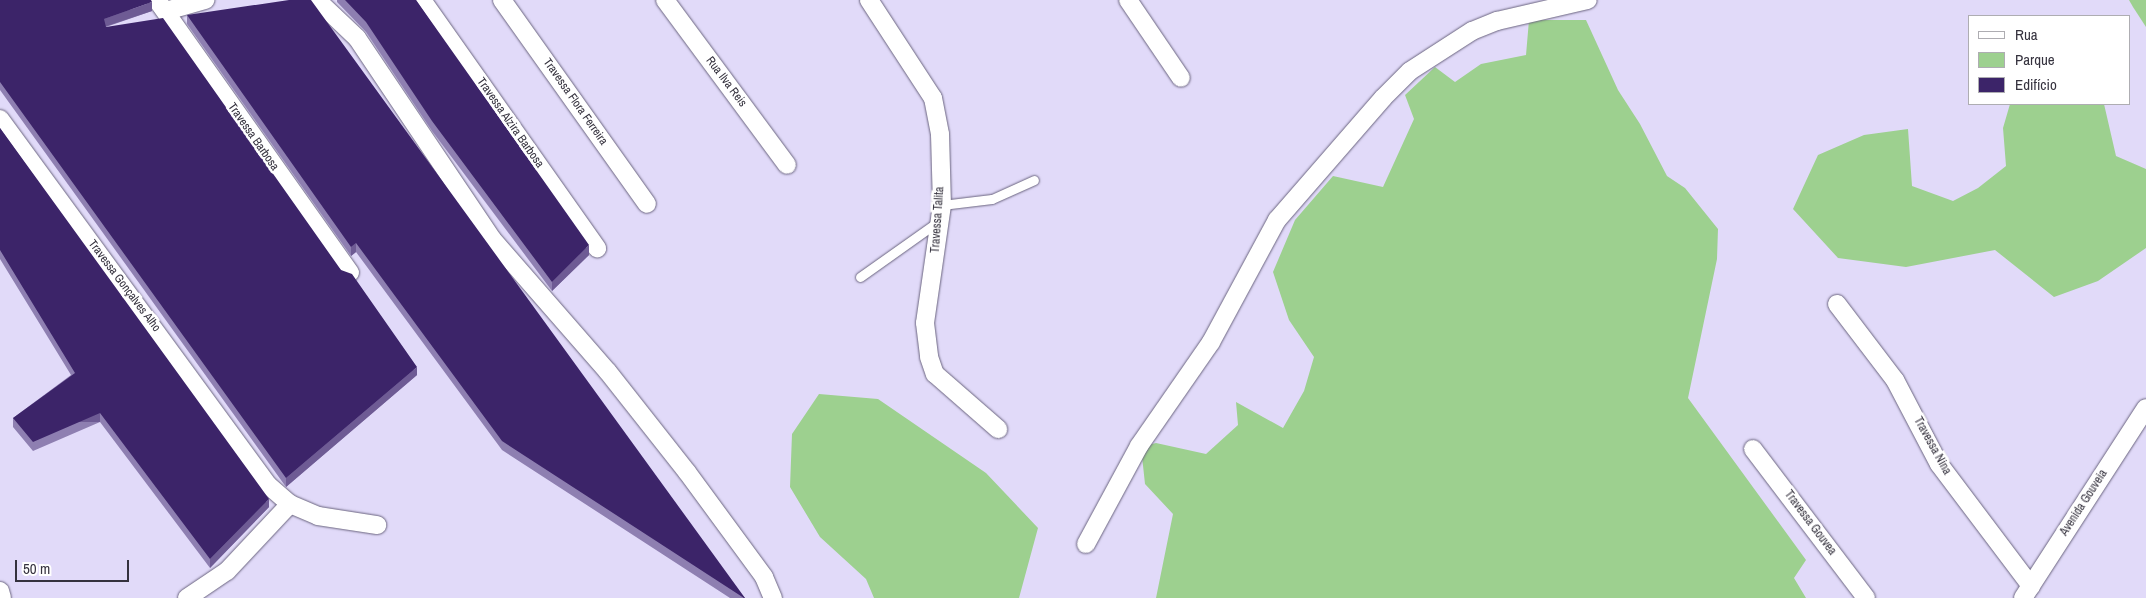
<!DOCTYPE html>
<html>
<head>
<meta charset="utf-8">
<style>
	body { margin:0 }
	#map { position:relative; width:2146px; height:598px; overflow:hidden; background:#e1daf9; font-family:"Archivo Narrow",sans-serif }
	div>[style] { position:absolute }
	.green>* { inset:0; background:#9dd08f }
	.roads { filter:drop-shadow(0 0 1px #6a647f) drop-shadow(0 0 1px #6a647f) }
	.service>* { height:9px; margin:-4.5px; padding:0 4.5px; transform-origin:4.5px; border-radius:4.5px; background:#fff }
	.minor>* { height:18px; margin:-9px; padding:0 9px; transform-origin:9px; border-radius:9px; background:#fff }
	.wall>* { inset:0; background:#8e7fb1 }
	.shaded-wall>* { inset:0; background:#6e5b94; transform-origin:0 0 }
	.building>* { inset:0; background:#3c2469 }
	span { translate:-50% -50%; white-space:nowrap; text-align:center; line-height:1.15; -webkit-text-stroke:5px #fff; paint-order:stroke }
	.street-label { font-size:12px; color:#35323e }
	.legend { position:absolute; left:1968px; top:15px; width:162px; height:90px; box-sizing:border-box; background:#fff; border:1px solid #aeadb2; margin:0; padding:6px 9px; list-style:none; font-size:15px; color:#35323e }
	.legend li { display:flex; align-items:center; gap:10px; height:25px }
	.legend b { width:25px; border:1px solid #aeadb2 }
	.scale { position:absolute; left:15px; top:560px; width:114px; height:22px; box-sizing:border-box; border:2px solid #35323e; border-top:0; padding-left:6px; font-size:15px; line-height:18px; white-space:nowrap; color:#35323e; -webkit-text-stroke:4px #fff; paint-order:stroke }
</style>
</head>
<body>
<div id="map">
	<div class="green">
		<div style="clip-path:polygon(2129px 0,2146px 0,2146px 27px,2133px 7px)"></div>
		<div style="clip-path:polygon(1529px 20px,1586px 20px,1618px 90px,1640px 124px,1667px 176px,1685px 188px,1718px 229px,1717px 259px,1688px 398px,1806px 560px,1794px 578px,1806px 598px,1156px 598px,1173px 514px,1145px 484px,1141px 447px,1156px 443px,1206px 454px,1238px 425px,1236px 402px,1283px 428px,1304px 391px,1314px 357px,1289px 320px,1273px 272px,1295px 220px,1333px 176px,1383px 187px,1414px 119px,1405px 95px,1435px 67px,1455px 82px,1481px 64px,1526px 55px)"></div>
		<div style="clip-path:polygon(2010px 104px,2104px 104px,2116px 156px,2146px 169px,2146px 248px,2098px 281px,2054px 297px,1995px 250px,1906px 267px,1838px 258px,1793px 209px,1818px 155px,1864px 135px,1908px 129px,1912px 186px,1953px 201px,1978px 188px,2006px 166px,2003px 128px)"></div>
		<div style="clip-path:polygon(819px 394px,878px 399px,986px 473px,1038px 528px,1019px 598px,874px 598px,866px 579px,820px 537px,790px 487px,792px 434px)"></div>
	</div>
	<div class="roads">
		<div class="service">
			<div style="left:942px;top:205px;width:50px;rotate:-6.8deg"></div>
			<div style="left:992px;top:199px;width:46px;rotate:-24.3deg"></div>
			<div style="left:860px;top:277px;width:97px;rotate:-35.3deg"></div>
		</div>
		<div class="minor">
			<div style="left:157px;top:0;width:334px;rotate:54.7deg"></div>
			<div style="left:317px;top:0;width:55px;rotate:43.5deg"></div>
			<div style="left:357px;top:38px;width:242px;rotate:56.1deg"></div>
			<div style="left:492px;top:239px;width:176px;rotate:48.9deg"></div>
			<div style="left:608px;top:372px;width:127px;rotate:51.7deg"></div>
			<div style="left:687px;top:472px;width:130px;rotate:53.7deg"></div>
			<div style="left:764px;top:577px;width:23px;rotate:67deg"></div>
			<div style="left:422px;top:0;width:304px;rotate:54.8deg"></div>
			<div style="left:502px;top:0;width:250px;rotate:54.6deg"></div>
			<div style="left:665px;top:0;width:205px;rotate:53.5deg"></div>
			<div style="left:869px;top:0;width:117px;rotate:56.9deg"></div>
			<div style="left:933px;top:98px;width:37px;rotate:79deg"></div>
			<div style="left:940px;top:134px;width:71px;rotate:88.4deg"></div>
			<div style="left:942px;top:205px;width:119px;rotate:98.2deg"></div>
			<div style="left:925px;top:323px;width:34px;rotate:83deg"></div>
			<div style="left:929px;top:357px;width:18px;rotate:71deg"></div>
			<div style="left:935px;top:374px;width:84px;rotate:41.1deg"></div>
			<div style="left:1128px;top:0;width:94px;rotate:55.8deg"></div>
			<div style="left:166px;top:11px;width:41px;rotate:-15.8deg"></div>
			<div style="left:0;top:119px;width:454px;rotate:53.8deg"></div>
			<div style="left:268px;top:485px;width:29px;rotate:41deg"></div>
			<div style="left:290px;top:504px;width:30px;rotate:23deg"></div>
			<div style="left:318px;top:516px;width:60px;rotate:8.7deg"></div>
			<div style="left:1837px;top:304px;width:96px;rotate:52.7deg"></div>
			<div style="left:1895px;top:380px;width:95px;rotate:62.4deg"></div>
			<div style="left:1939px;top:464px;width:153px;rotate:53deg"></div>
			<div style="left:1753px;top:449px;width:187px;rotate:52.8deg"></div>
			<div style="left:1086px;top:544px;width:111px;rotate:-61.6deg"></div>
			<div style="left:1139px;top:446px;width:126px;rotate:-55.3deg"></div>
			<div style="left:1211px;top:342px;width:139px;rotate:-61.6deg"></div>
			<div style="left:1277px;top:220px;width:162px;rotate:-49deg"></div>
			<div style="left:1383px;top:98px;width:38px;rotate:-45deg"></div>
			<div style="left:1410px;top:71px;width:74px;rotate:-32.8deg"></div>
			<div style="left:1472px;top:31px;width:27px;rotate:-22deg"></div>
			<div style="left:1497px;top:21px;width:93px;rotate:-13deg"></div>
			<div style="left:0;top:591px;width:7px;rotate:74deg"></div>
			<div style="left:187px;top:598px;width:48px;rotate:-34deg"></div>
			<div style="left:227px;top:571px;width:92px;rotate:-46.8deg"></div>
			<div style="left:2023px;top:598px;width:226px;rotate:-57.1deg"></div>
		</div>
	</div>
	<div class="wall">
		<div style="clip-path:polygon(0 0,152px 11px,106px 27px,341px 270px,417px 375px,286px 487px,0 90px)"></div>
		<div style="clip-path:polygon(337px 0,416px 0,589px 255px,552px 291px,432px 131px,366px 32px,337px 2px)"></div>
		<div style="clip-path:polygon(187px 15px,745px 598px,730px 598px,502px 450px,356px 252px,351px 256px,187px 24px)"></div>
		<div style="clip-path:polygon(0 128px,269px 507px,210px 568px,100px 422px,33px 451px,13px 427px,13px 418px,71px 375px,0 259px)"></div>
	</div>
	<div class="shaded-wall">
		<div style="clip-path:polygon(152px 2px,152px 11px,104px 27px,104px 19px)"></div>
		<div style="clip-path:polygon(356px 243px,356px 252px,351px 256px,351px 247px)"></div>
		<div style="clip-path:polygon(589px 245px,589px 255px,552px 291px,552px 282px)"></div>
		<div style="clip-path:polygon(417px 367px,417px 375px,286px 487px,286px 478px)"></div>
		<div style="left:100px;top:413px;width:9px;height:73px;rotate:90deg"></div>
		<div style="clip-path:polygon(269px 499px,269px 507px,210px 568px,210px 559px)"></div>
	</div>
	<div class="building">
		<div style="clip-path:polygon(0 0,151px 0,152px 2px,104px 19px,106px 27px,163px 18px,341px 270px,352px 274px,417px 367px,286px 478px,0 82px)"></div>
		<div style="clip-path:polygon(289px 0,311px 0,745px 598px,744px 598px,502px 441px,356px 243px,351px 247px,187px 15px)"></div>
		<div style="clip-path:polygon(345px 0,416px 0,589px 245px,552px 282px,432px 121px,366px 22px)"></div>
		<div style="clip-path:polygon(0 128px,269px 499px,210px 559px,100px 413px,33px 442px,13px 418px,75px 373px,0 250px)"></div>
	</div>
	<div class="street-label">
		<span style="left:726px;top:82px;rotate:53deg">Rua Ilva Reis</span>
		<span style="left:575px;top:102px;rotate:55deg">Travessa Flora Ferreira</span>
		<span style="left:510px;top:123px;rotate:55deg">Travessa Alzira Barbosa</span>
		<span style="left:253px;top:137px;rotate:55deg">Travessa Barbosa</span>
		<span style="left:938px;top:220px;rotate:-86deg">Travessa Talita</span>
		<span style="left:124px;top:286px;rotate:53deg">Travessa Gonçalves Alho</span>
		<span style="left:1932px;top:446px;rotate:61deg">Travessa Nina</span>
		<span style="left:2084px;top:503px;rotate:-57deg">Avenida Gouveia</span>
		<span style="left:1810px;top:523px;rotate:53deg">Travessa Gouvea</span>
	</div>
	<ul class="legend">
	<li><b style="height:6px;background:#fff"></b>Rua</li>
	<li><b style="height:14px;background:#9dd08f"></b>Parque</li>
	<li><b style="height:14px;background:#3c2469"></b>Edifício</li>
	</ul>
	<div class="scale">50 m</div>
</div>
</body>
</html>
